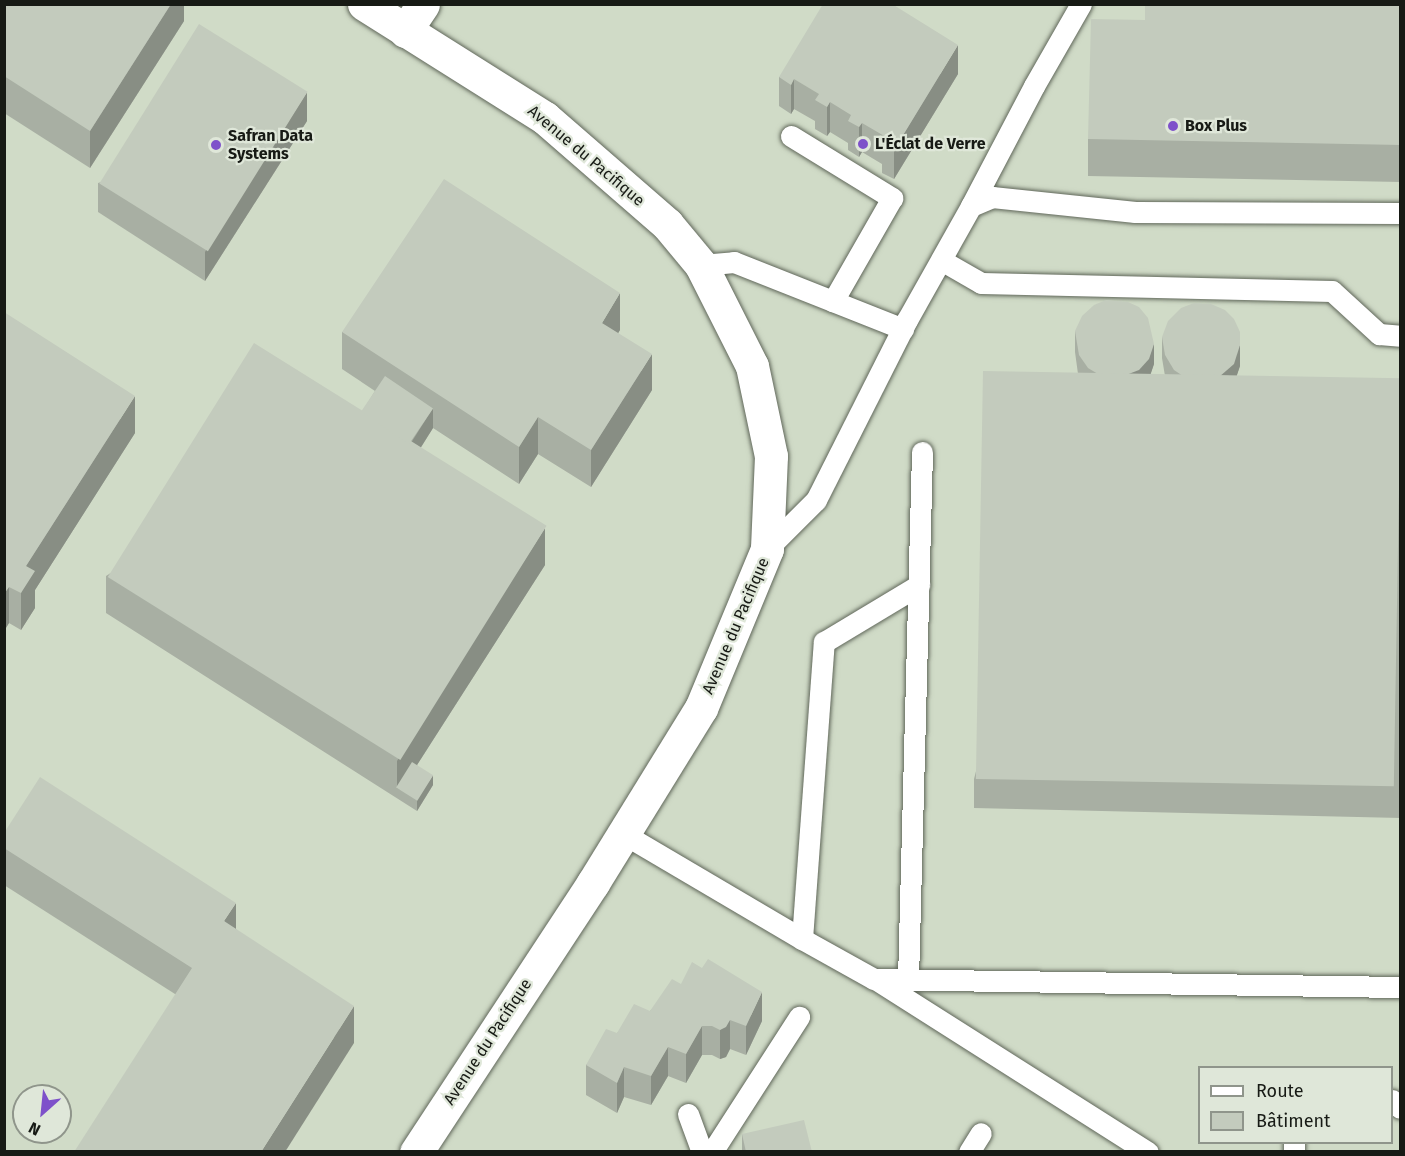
<!DOCTYPE html>
<html>
<head>
<meta charset="utf-8">
<style>
	body { margin:0 }
	#map { position:relative; width:1405px; height:1156px; overflow:hidden; background:#dfe7d9; font-family:"Fira Sans",sans-serif }
	div>[style] { position:absolute }
	.built>* { inset:0; background:#d0dbc7 }
	.roads { filter:drop-shadow(0 0 2px #60675a) drop-shadow(0 0 2px #60675a) }
	.service>* { height:21px; margin:-10.5px; padding:0 10.5px; transform-origin:10.5px; border-radius:10.5px; background:#fff }
	.minor>* { height:33px; margin:-16.5px; padding:0 16.5px; transform-origin:16.5px; border-radius:16.5px; background:#fff }
	.wall>* { inset:0; background:#a8afa3 }
	.shaded-wall>* { inset:0; background:#888e84 }
	.building>* { inset:0; background:#c3cbbd; transform-origin:0 0 }
	.dots>* { width:16px; height:16px; translate:-50% -50%; box-sizing:border-box; border:3px solid #dfe7d9; border-radius:50% }
	span { translate:-50% -50%; white-space:nowrap; text-align:center; line-height:1.15; -webkit-text-stroke:4.5px #dfe7d9; paint-order:stroke }
	.poi-label { font-size:16px; color:#171a15; font-weight:700 }
	.left { translate:0 -50%; text-align:left }
	.street-label { font-size:16px; color:#171a15 }
	.frame { position:absolute; inset:0; border:6px solid #171a15; pointer-events:none }
	.legend { position:absolute; left:1198px; top:1066px; width:195px; height:78px; box-sizing:border-box; background:#dfe7d9; border:2px solid #8f958b; margin:0; padding:8px 10px; list-style:none; font-size:18px; color:#171a15 }
	.legend li { display:flex; align-items:center; gap:12px; height:30px }
	.legend b { width:30px; border:2px solid #8f958b }
	.north { position:absolute; left:12px; top:1084px; width:60px; height:60px; box-sizing:border-box; background:#dfe7d9; border:2px solid #8f958b; border-radius:50%; rotate:207deg; font-size:16px; font-weight:700; line-height:24px; text-align:center; color:#171a15 }
	.north::after { content:''; display:block; margin:auto; width:21px; height:27px; background:#7e51ca; clip-path:polygon(50% 0,100% 100%,50% 72%,0 100%) }
</style>
</head>
<body>
<div id="map">
	<div class="built">
		<div style="clip-path:polygon(evenodd,5px 5px,1400px 5px,1400px 1151px,5px 1152px,5px 5px,1200px 1068px,1392px 1068px,1392px 1142px,1200px 1142px,1200px 1068px,5px 5px,24px 1096px,60px 1096px,60px 1132px,24px 1132px,24px 1096px)"></div>
	</div>
	<div class="roads">
		<div class="service">
			<div style="left:791px;top:136px;width:119px;rotate:31.5deg"></div>
			<div style="left:892px;top:198px;width:119px;rotate:119.8deg"></div>
			<div style="left:971px;top:206px;width:23px;rotate:-23deg"></div>
			<div style="left:992px;top:197px;width:144px;rotate:6deg"></div>
			<div style="left:1135px;top:212px;width:265px;rotate:0.2deg"></div>
			<div style="left:941px;top:260px;width:46px;rotate:29.9deg"></div>
			<div style="left:981px;top:283px;width:351px;rotate:1.3deg"></div>
			<div style="left:1332px;top:291px;width:64px;rotate:42.5deg"></div>
			<div style="left:1379px;top:334px;width:21px;rotate:5deg"></div>
			<div style="left:701px;top:265px;width:33px;rotate:-5deg"></div>
			<div style="left:734px;top:262px;width:182px;rotate:21.6deg"></div>
			<div style="left:767px;top:549px;width:69px;rotate:-45deg"></div>
			<div style="left:816px;top:500px;width:202px;rotate:-63.2deg"></div>
			<div style="left:907px;top:320px;width:131px;rotate:-60.7deg"></div>
			<div style="left:971px;top:206px;width:136px;rotate:-62.3deg"></div>
			<div style="left:1034px;top:86px;width:95px;rotate:-60.2deg"></div>
			<div style="left:622px;top:833px;width:209px;rotate:30.5deg"></div>
			<div style="left:802px;top:939px;width:82px;rotate:29.1deg"></div>
			<div style="left:874px;top:979px;width:526px;rotate:0.87deg"></div>
			<div style="left:802px;top:939px;width:298px;rotate:-85.8deg"></div>
			<div style="left:824px;top:642px;width:111px;rotate:-31deg"></div>
			<div style="left:875px;top:979px;width:323px;rotate:32.4deg"></div>
			<div style="left:908px;top:980px;width:528px;rotate:-88.48deg"></div>
			<div style="left:1392px;top:1100px;width:11px;rotate:45deg"></div>
			<div style="left:688px;top:1114px;width:40px;rotate:69.8deg"></div>
			<div style="left:712px;top:1152px;width:161px;rotate:-57.2deg"></div>
			<div style="left:969px;top:1152px;width:22px;rotate:-58deg"></div>
			<div style="left:1294px;top:1152px;width:10px;rotate:-90deg"></div>
		</div>
		<div class="minor">
			<div style="left:364px;top:4px;width:214px;rotate:32.2deg"></div>
			<div style="left:545px;top:118px;width:162px;rotate:41deg"></div>
			<div style="left:667px;top:224px;width:53px;rotate:50.3deg"></div>
			<div style="left:701px;top:265px;width:113px;rotate:63.2deg"></div>
			<div style="left:752px;top:366px;width:92px;rotate:78.1deg"></div>
			<div style="left:771px;top:456px;width:93px;rotate:92.5deg"></div>
			<div style="left:767px;top:549px;width:172px;rotate:112.5deg"></div>
			<div style="left:701px;top:708px;width:206px;rotate:121.7deg"></div>
			<div style="left:593px;top:883px;width:322px;rotate:123.3deg"></div>
			<div style="left:405px;top:31px;width:32px;rotate:-56deg"></div>
		</div>
	</div>
	<div class="wall">
		<div style="clip-path:polygon(4px 4px,184px 4px,184px 21px,90px 168px,4px 113px)"></div>
		<div style="clip-path:polygon(1401px 4px,1401px 182px,1088px 176px,1088px 139px,1145px 20px)"></div>
		<div style="clip-path:polygon(958px 74px,894px 179px,882px 173px,882px 164px,862px 152px,859px 157px,848px 150px,848px 143px,830px 132px,827px 136px,815px 129px,815px 121px,794px 109px,791px 114px,779px 106px,779px 77px)"></div>
		<div style="clip-path:polygon(307px 121px,205px 281px,98px 212px,98px 183px)"></div>
		<div style="clip-path:polygon(4px 312px,135px 433px,35px 590px,35px 608px,21px 630px,9px 623px,4px 631px)"></div>
		<div style="clip-path:polygon(620px 330px,618px 333px,652px 390px,591px 487px,538px 454px,519px 484px,433px 428px,420px 449px,545px 565px,417px 765px,433px 785px,417px 811px,106px 613px,106px 576px,362px 412px,375px 391px,342px 369px,342px 332px)"></div>
		<div style="clip-path:polygon(1075px 331px,1154px 364px,1150px 375px,1165px 376px,1162px 358px,1162px 337px,1240px 366px,1236px 377px,1401px 381px,1401px 818px,974px 808px,974px 779px,1078px 374px,1075px 352px)"></div>
		<div style="clip-path:polygon(4px 833px,236px 929px,354px 1043px,175px 994px,4px 885px)"></div>
		<div style="clip-path:polygon(681px 984px,762px 1021px,746px 1055px,730px 1049px,726px 1057px,720px 1059px,712px 1055px,702px 1055px,686px 1083px,668px 1076px,651px 1105px,624px 1097px,617px 1113px,586px 1095px,586px 1065px,617px 1033px,650px 1011px)"></div>
		<div style="clip-path:polygon(742px 1134px,812px 1152px,742px 1152px)"></div>
	</div>
	<div class="shaded-wall">
		<div style="clip-path:polygon(171px 4px,184px 4px,184px 21px,90px 168px,90px 131px)"></div>
		<div style="clip-path:polygon(958px 45px,958px 74px,894px 179px,894px 150px)"></div>
		<div style="clip-path:polygon(794px 79px,794px 109px,791px 114px,791px 85px)"></div>
		<div style="clip-path:polygon(307px 92px,307px 121px,205px 281px,205px 252px)"></div>
		<div style="clip-path:polygon(830px 102px,830px 132px,827px 136px,827px 107px)"></div>
		<div style="clip-path:polygon(862px 123px,862px 152px,859px 157px,859px 127px)"></div>
		<div style="clip-path:polygon(620px 293px,620px 330px,602px 360px,602px 323px)"></div>
		<div style="clip-path:polygon(1154px 344px,1154px 364px,1149px 379px,1114px 379px)"></div>
		<div style="clip-path:polygon(1240px 345px,1240px 366px,1234px 384px,1201px 381px)"></div>
		<div style="clip-path:polygon(652px 354px,652px 390px,591px 487px,591px 450px)"></div>
		<div style="clip-path:polygon(135px 396px,135px 433px,35px 590px,35px 608px,21px 630px,21px 593px,26px 566px)"></div>
		<div style="clip-path:polygon(433px 408px,433px 428px,404px 474px,404px 454px)"></div>
		<div style="clip-path:polygon(538px 417px,538px 454px,519px 484px,519px 447px)"></div>
		<div style="clip-path:polygon(545px 528px,545px 565px,401px 790px,397px 788px,397px 761px)"></div>
		<div style="clip-path:polygon(9px 587px,9px 623px,4px 631px,4px 594px)"></div>
		<div style="clip-path:polygon(433px 775px,433px 785px,417px 811px,417px 800px)"></div>
		<div style="clip-path:polygon(236px 903px,236px 940px,224px 921px)"></div>
		<div style="clip-path:polygon(762px 992px,762px 1021px,746px 1055px,746px 1026px)"></div>
		<div style="clip-path:polygon(354px 1006px,354px 1043px,285px 1152px,261px 1152px)"></div>
		<div style="clip-path:polygon(730px 1020px,730px 1049px,726px 1057px,720px 1059px,720px 1030px)"></div>
		<div style="clip-path:polygon(702px 1026px,702px 1055px,686px 1083px,686px 1054px)"></div>
		<div style="clip-path:polygon(668px 1047px,668px 1076px,651px 1105px,651px 1076px)"></div>
		<div style="clip-path:polygon(624px 1067px,624px 1097px,617px 1113px,617px 1083px)"></div>
	</div>
	<div class="building">
		<div style="clip-path:polygon(4px 4px,171px 4px,90px 131px,4px 76px)"></div>
		<div style="clip-path:polygon(823px 4px,892px 4px,958px 45px,894px 150px,882px 143px,886px 137px,862px 123px,859px 127px,848px 121px,851px 115px,830px 102px,827px 107px,815px 100px,819px 94px,794px 79px,791px 85px,779px 77px)"></div>
		<div style="clip-path:polygon(1145px 4px,1401px 4px,1401px 145px,1088px 139px,1091px 19px,1145px 20px)"></div>
		<div style="left:199px;top:24px;width:128px;height:188px;rotate:32deg"></div>
		<div style="clip-path:polygon(444px 179px,620px 293px,602px 323px,652px 354px,591px 450px,538px 417px,519px 447px,342px 332px)"></div>
		<div style="clip-path:polygon(1106px 300px,1128px 302px,1139px 307px,1148px 318px,1154px 344px,1149px 359px,1139px 370px,1126px 375px,1098px 374px,1088px 368px,1079px 355px,1075px 331px,1082px 316px,1094px 305px)"></div>
		<div style="clip-path:polygon(1194px 303px,1211px 304px,1225px 310px,1234px 319px,1240px 332px,1240px 345px,1234px 364px,1219px 377px,1183px 376px,1174px 370px,1165px 355px,1162px 337px,1168px 321px,1181px 308px)"></div>
		<div style="clip-path:polygon(4px 312px,135px 396px,26px 566px,35px 571px,21px 593px,9px 587px,4px 594px)"></div>
		<div style="left:254px;top:343px;width:345px;height:276px;rotate:32deg"></div>
		<div style="left:983px;top:371px;width:418px;height:408px;rotate:1deg"></div>
		<div style="left:385px;top:376px;width:58px;height:43px;rotate:34deg"></div>
		<div style="left:412px;top:762px;width:25px;height:30px;rotate:32deg"></div>
		<div style="clip-path:polygon(40px 777px,236px 903px,224px 921px,354px 1006px,261px 1152px,74px 1152px,192px 968px,4px 848px,4px 833px)"></div>
		<div style="clip-path:polygon(708px 959px,762px 992px,746px 1026px,730px 1020px,726px 1027px,720px 1030px,712px 1026px,702px 1026px,686px 1054px,668px 1047px,651px 1076px,624px 1067px,617px 1083px,586px 1065px,606px 1029px,617px 1033px,634px 1004px,650px 1011px,672px 979px,681px 984px,692px 962px,702px 968px)"></div>
		<div style="clip-path:polygon(804px 1120px,812px 1152px,746px 1152px,742px 1134px)"></div>
	</div>
	<div class="dots">
		<div style="left:1173px;top:126px;background:#7e51ca"></div>
		<div style="left:863px;top:144px;background:#7e51ca"></div>
		<div style="left:216px;top:145px;background:#7e51ca"></div>
	</div>
	<div class="poi-label">
		<span class="left" style="left:1185px;top:126px">Box Plus</span>
		<span class="left" style="left:228px;top:145px">Safran Data<br>Systems</span>
		<span class="left" style="left:875px;top:144px">L'Éclat de Verre</span>
	</div>
	<div class="street-label">
		<span style="left:586px;top:156px;rotate:40deg">Avenue du Pacifique</span>
		<span style="left:736px;top:626px;rotate:-67deg">Avenue du Pacifique</span>
		<span style="left:488px;top:1042px;rotate:-57deg">Avenue du Pacifique</span>
	</div>
	<div class="frame"></div>
	<ul class="legend">
	<li><b style="height:8px;background:#fff"></b>Route</li>
	<li><b style="height:16px;background:#c3cbbd"></b>Bâtiment</li>
	</ul>
	<div class="north">N</div>
</div>
</body>
</html>
